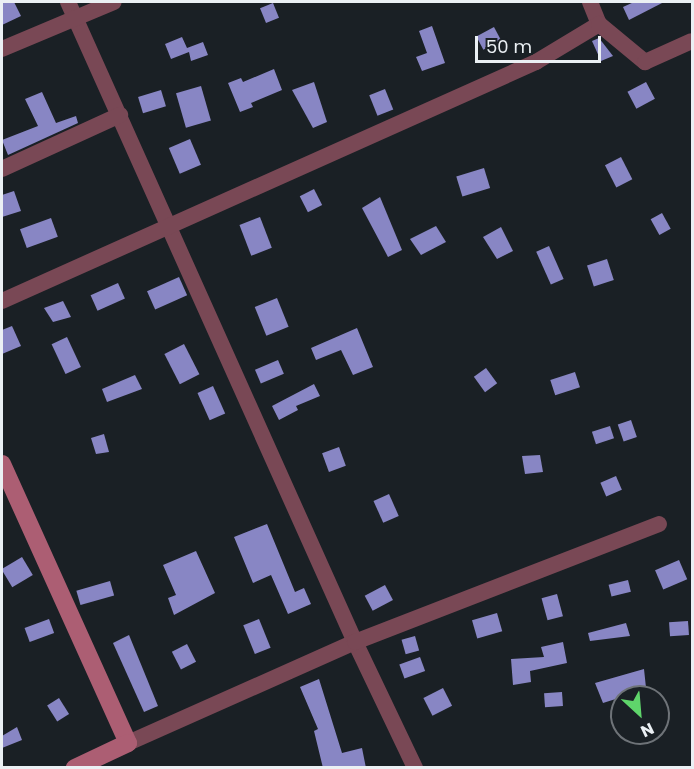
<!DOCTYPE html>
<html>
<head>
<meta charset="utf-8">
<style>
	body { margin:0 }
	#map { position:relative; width:694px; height:769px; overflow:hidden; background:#1a2025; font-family:Poppins,sans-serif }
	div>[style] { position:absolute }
	.building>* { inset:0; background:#8886c4; transform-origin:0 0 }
	.street>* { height:16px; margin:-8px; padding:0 8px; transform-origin:8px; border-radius:8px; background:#794855 }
	.secondary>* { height:18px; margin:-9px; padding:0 9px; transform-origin:9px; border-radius:9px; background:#ac5e73 }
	span { translate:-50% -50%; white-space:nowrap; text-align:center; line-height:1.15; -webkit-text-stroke:6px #1a2025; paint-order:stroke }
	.frame { position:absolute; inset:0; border:3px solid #ebf0f4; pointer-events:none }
	.north { position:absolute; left:610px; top:685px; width:60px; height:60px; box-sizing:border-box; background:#1a2025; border:2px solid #6e7378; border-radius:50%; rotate:154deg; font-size:16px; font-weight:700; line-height:24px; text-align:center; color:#ebf0f4 }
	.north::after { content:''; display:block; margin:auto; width:21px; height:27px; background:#5fd56b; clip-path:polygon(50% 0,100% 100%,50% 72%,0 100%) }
	.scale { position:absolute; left:475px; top:36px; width:126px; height:27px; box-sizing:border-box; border:3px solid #ebf0f4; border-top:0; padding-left:8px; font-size:18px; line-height:21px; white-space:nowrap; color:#ebf0f4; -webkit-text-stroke:4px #1a2025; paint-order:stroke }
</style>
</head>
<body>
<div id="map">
	<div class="building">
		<div style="clip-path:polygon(2px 2px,14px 2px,21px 16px,2px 25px)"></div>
		<div style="clip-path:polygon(634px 2px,664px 2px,629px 20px,623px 7px)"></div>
		<div style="left:273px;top:3px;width:16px;height:14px;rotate:68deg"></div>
		<div style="clip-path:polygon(432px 26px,445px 63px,422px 71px,416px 57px,427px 53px,419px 31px)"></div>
		<div style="left:494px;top:27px;width:15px;height:20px;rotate:62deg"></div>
		<div style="clip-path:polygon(182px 37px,187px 48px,203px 42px,208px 55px,191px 61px,189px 52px,171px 59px,165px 44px)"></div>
		<div style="clip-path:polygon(599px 38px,613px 56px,601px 61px,592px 41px)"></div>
		<div style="clip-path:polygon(274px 69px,282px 90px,251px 103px,253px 107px,240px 112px,228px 83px,241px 78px,243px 82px)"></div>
		<div style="clip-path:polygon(314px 82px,327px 122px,313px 128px,292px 90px)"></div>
		<div style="left:646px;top:82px;width:19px;height:21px;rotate:62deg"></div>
		<div style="left:201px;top:86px;width:36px;height:26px;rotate:74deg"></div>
		<div style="left:385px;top:89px;width:22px;height:17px;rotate:68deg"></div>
		<div style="left:161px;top:90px;width:17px;height:24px;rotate:73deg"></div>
		<div style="clip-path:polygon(42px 92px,56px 123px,76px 116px,78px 123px,8px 155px,2px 140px,38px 126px,25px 99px)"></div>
		<div style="left:190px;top:139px;width:28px;height:23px;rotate:67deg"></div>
		<div style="left:621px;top:157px;width:25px;height:18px;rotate:63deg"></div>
		<div style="left:484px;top:168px;width:21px;height:29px;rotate:73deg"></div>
		<div style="left:314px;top:189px;width:18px;height:16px;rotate:63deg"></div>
		<div style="clip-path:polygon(14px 191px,21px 211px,2px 217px,2px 195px)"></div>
		<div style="clip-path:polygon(380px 197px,402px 250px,388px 257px,362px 208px)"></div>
		<div style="left:662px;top:213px;width:18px;height:13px;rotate:61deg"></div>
		<div style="left:260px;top:217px;width:33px;height:22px;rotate:69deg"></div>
		<div style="left:51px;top:218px;width:20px;height:33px;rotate:70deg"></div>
		<div style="clip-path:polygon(436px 226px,446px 242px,421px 255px,410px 239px)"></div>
		<div style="clip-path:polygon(501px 227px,513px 251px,497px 259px,483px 237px)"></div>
		<div style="left:549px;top:246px;width:36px;height:14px;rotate:66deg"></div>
		<div style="left:607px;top:259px;width:22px;height:21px;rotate:72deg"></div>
		<div style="left:179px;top:277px;width:20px;height:35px;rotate:66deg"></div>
		<div style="left:118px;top:283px;width:17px;height:30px;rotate:66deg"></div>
		<div style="left:277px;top:298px;width:31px;height:24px;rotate:68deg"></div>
		<div style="clip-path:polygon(63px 301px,71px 317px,53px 322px,44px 308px)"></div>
		<div style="clip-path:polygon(12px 326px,21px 346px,2px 354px,2px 330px)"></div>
		<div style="clip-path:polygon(357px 328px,373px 367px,353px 375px,341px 350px,316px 360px,311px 348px)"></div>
		<div style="left:67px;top:337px;width:33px;height:17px;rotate:65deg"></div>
		<div style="left:184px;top:344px;width:34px;height:22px;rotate:63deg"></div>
		<div style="left:278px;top:360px;width:15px;height:25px;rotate:67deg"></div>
		<div style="left:486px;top:368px;width:19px;height:15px;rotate:54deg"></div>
		<div style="left:575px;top:372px;width:16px;height:26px;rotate:72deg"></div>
		<div style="clip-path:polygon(135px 375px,142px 389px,107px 402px,102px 389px)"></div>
		<div style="clip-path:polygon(314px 384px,320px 396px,296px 406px,298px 410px,279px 420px,272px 406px)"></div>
		<div style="left:213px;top:386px;width:30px;height:17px;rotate:66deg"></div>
		<div style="left:631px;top:420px;width:18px;height:14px;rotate:71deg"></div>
		<div style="left:610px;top:426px;width:13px;height:19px;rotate:72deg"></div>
		<div style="clip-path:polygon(104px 434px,109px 452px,96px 454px,91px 438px)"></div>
		<div style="left:339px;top:447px;width:20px;height:18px;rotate:70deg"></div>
		<div style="clip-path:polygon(540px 455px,543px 472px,525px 474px,522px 456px)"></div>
		<div style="left:616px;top:476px;width:15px;height:17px;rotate:67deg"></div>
		<div style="left:389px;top:494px;width:24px;height:17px;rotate:66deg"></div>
		<div style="clip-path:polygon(267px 524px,295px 592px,304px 588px,311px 604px,288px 614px,271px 575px,253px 583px,234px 537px)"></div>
		<div style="clip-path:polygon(196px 551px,215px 593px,174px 615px,168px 598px,176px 595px,163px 565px)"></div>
		<div style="left:22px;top:557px;width:21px;height:24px;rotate:59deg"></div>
		<div style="left:679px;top:560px;width:21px;height:26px;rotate:67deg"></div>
		<div style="left:628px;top:580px;width:12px;height:20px;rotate:76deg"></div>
		<div style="left:110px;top:581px;width:15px;height:35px;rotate:74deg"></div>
		<div style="left:385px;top:585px;width:17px;height:23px;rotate:62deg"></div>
		<div style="left:557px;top:594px;width:23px;height:16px;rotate:75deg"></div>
		<div style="left:497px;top:613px;width:19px;height:26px;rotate:74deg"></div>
		<div style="left:49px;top:619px;width:15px;height:26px;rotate:70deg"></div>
		<div style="left:259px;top:619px;width:31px;height:17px;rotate:68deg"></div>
		<div style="left:688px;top:621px;width:14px;height:19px;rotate:86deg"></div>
		<div style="clip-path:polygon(626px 623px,630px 636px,590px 641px,588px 633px)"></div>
		<div style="clip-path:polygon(129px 635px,158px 706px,144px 712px,113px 643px)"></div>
		<div style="left:415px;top:636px;width:15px;height:14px;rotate:74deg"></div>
		<div style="clip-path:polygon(563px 642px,567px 663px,530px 671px,531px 682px,513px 685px,511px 659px,544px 657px,541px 647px)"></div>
		<div style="left:187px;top:644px;width:20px;height:17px;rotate:63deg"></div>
		<div style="left:420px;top:657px;width:15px;height:22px;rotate:70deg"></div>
		<div style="clip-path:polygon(644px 669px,647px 697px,622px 697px,603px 703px,595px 683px)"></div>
		<div style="clip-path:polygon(319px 679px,342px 753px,362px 748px,366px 768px,323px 768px,314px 731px,318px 729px,300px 687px)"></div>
		<div style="left:443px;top:688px;width:20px;height:22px;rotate:63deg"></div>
		<div style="left:562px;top:692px;width:14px;height:18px;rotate:86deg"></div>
		<div style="left:59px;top:698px;width:19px;height:14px;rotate:58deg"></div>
		<div style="clip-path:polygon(17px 727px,22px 740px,2px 748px,2px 736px)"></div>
	</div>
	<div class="street">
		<div style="left:68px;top:2px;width:701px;rotate:65.85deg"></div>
		<div style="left:355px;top:642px;width:140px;rotate:64.5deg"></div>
		<div style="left:590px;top:2px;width:24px;rotate:68deg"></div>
		<div style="left:2px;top:49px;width:121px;rotate:-22.8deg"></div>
		<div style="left:2px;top:169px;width:130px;rotate:-24.6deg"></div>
		<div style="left:2px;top:301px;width:585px;rotate:-24.11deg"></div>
		<div style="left:536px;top:62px;width:74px;rotate:-31.1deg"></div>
		<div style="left:599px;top:24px;width:60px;rotate:39.6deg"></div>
		<div style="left:645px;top:62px;width:51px;rotate:-24.1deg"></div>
		<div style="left:128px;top:743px;width:248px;rotate:-24deg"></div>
		<div style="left:355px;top:642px;width:326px;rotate:-21.2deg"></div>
	</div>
	<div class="secondary">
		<div style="left:2px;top:464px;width:306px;rotate:65.7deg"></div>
		<div style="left:128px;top:743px;width:59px;rotate:154.7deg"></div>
	</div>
	<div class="frame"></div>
	<div class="north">N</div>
	<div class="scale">50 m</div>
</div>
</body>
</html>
